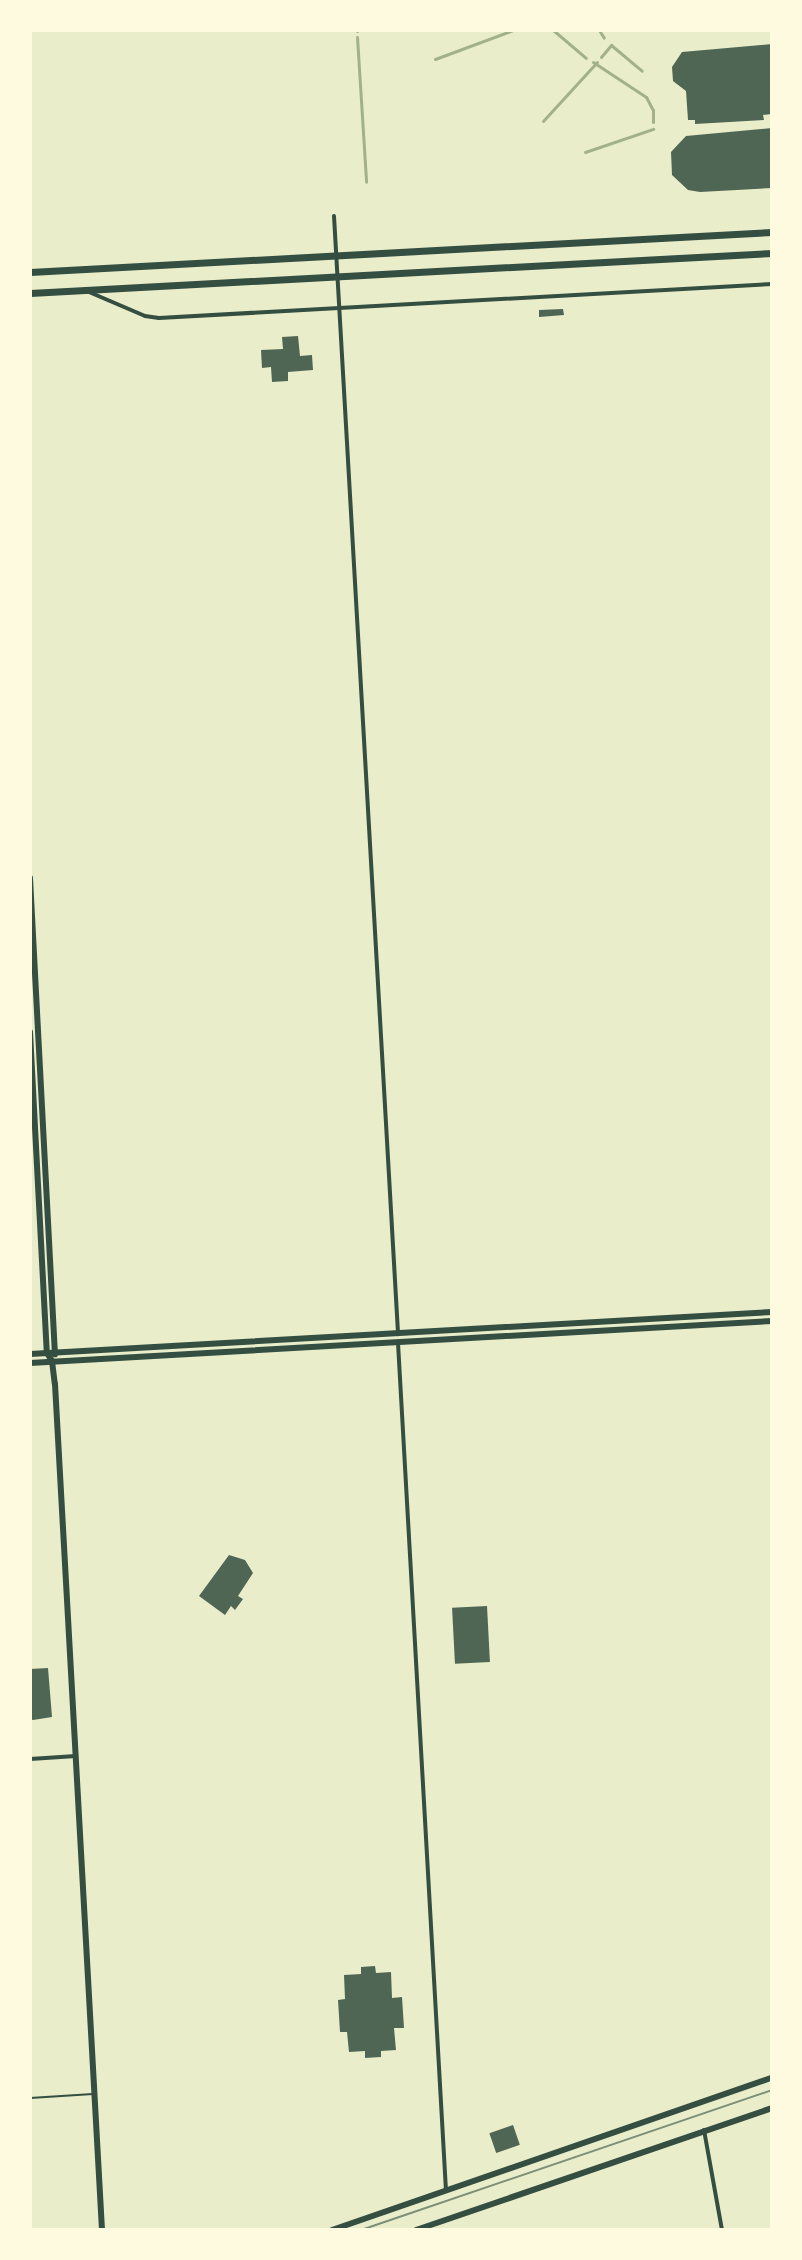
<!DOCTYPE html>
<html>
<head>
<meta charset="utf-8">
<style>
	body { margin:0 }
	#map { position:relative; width:802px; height:2260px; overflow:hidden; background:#e9edc9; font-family:"IBM Plex Serif",serif }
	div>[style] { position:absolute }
	.stream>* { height:3px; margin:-1.5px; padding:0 1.5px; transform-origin:1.5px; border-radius:1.5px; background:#a3b18a }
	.building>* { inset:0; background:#4f6655; transform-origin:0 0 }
	.service>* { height:2px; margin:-1px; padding:0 1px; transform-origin:1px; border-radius:1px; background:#344e41 }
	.minor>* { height:4px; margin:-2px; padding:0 2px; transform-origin:2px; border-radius:2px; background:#344e41 }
	.tertiary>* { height:6px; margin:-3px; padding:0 3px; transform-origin:3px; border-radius:3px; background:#344e41 }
	.secondary>* { height:6px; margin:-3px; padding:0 3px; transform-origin:3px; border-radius:3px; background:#344e41 }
	.primary>* { height:7px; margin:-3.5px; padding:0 3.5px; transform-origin:3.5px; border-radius:3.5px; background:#344e41 }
	.tram>* { height:2px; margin:-1px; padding:0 1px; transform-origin:1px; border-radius:1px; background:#7c8e77 }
	span { translate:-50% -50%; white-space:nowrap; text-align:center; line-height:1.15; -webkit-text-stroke:7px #fefae0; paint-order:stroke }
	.frame { position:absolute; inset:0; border:32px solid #fefae0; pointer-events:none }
</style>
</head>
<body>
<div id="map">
	<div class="stream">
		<div style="left:357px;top:30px;width:1px;rotate:90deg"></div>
		<div style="left:553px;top:30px;width:43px;rotate:40.3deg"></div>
		<div style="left:599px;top:30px;width:9px;rotate:58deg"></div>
		<div style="left:357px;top:37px;width:145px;rotate:86.4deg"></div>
		<div style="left:601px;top:57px;width:16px;rotate:-50deg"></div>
		<div style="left:611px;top:45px;width:40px;rotate:40deg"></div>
		<div style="left:435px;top:59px;width:83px;rotate:-20.4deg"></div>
		<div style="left:593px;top:62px;width:64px;rotate:33.4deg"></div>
		<div style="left:646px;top:97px;width:15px;rotate:62deg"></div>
		<div style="left:653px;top:110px;width:12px;rotate:90deg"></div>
		<div style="left:543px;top:121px;width:80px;rotate:-47.5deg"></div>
		<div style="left:585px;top:152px;width:72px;rotate:-18.7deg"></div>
	</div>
	<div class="building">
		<div style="clip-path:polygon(772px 44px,772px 114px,763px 115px,764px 120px,695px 124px,695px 120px,688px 120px,686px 91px,673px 81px,672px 67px,682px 52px)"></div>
		<div style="clip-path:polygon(772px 128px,772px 188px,700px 192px,688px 190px,672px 175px,671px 152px,686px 136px)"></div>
		<div style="clip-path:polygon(563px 309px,564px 315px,539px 317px,539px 310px)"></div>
		<div style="clip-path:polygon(298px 336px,300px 356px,312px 355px,313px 370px,288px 372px,288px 381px,272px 382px,271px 367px,262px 368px,261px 350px,283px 349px,282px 337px)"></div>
		<div style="clip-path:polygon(229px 1555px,245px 1560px,253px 1573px,238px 1596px,243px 1599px,235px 1610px,231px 1606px,225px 1615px,199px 1596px)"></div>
		<div style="left:487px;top:1606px;width:56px;height:35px;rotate:87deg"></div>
		<div style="clip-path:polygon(48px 1668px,52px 1717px,33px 1720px,30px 1719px,30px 1669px)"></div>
		<div style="clip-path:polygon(375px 1966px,376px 1973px,391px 1972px,392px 1998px,402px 1997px,404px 2028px,394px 2028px,396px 2050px,381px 2051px,381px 2057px,365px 2058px,365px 2051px,349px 2052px,347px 2032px,340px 2032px,338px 2000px,345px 1999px,344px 1975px,361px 1974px,361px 1967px)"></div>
		<div style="left:513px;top:2125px;width:21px;height:25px;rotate:71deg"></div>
	</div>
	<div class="service">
		<div style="left:30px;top:2098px;width:63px;rotate:-3.6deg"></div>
	</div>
	<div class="minor">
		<div style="left:334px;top:216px;width:1120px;rotate:86.72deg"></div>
		<div style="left:89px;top:292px;width:61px;rotate:23.2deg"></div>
		<div style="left:145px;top:316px;width:14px;rotate:8deg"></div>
		<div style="left:159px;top:318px;width:614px;rotate:-3.17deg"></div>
		<div style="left:398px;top:1343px;width:849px;rotate:86.76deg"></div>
		<div style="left:30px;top:1759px;width:46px;rotate:-3.7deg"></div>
		<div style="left:704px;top:2130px;width:102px;rotate:79.8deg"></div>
	</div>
	<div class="tertiary">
		<div style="left:30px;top:878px;width:477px;rotate:87deg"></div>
		<div style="left:30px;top:1032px;width:321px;rotate:87deg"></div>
		<div style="left:47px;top:1353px;width:9px;rotate:58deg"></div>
		<div style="left:52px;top:1361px;width:23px;rotate:83deg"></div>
		<div style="left:55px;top:1384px;width:847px;rotate:86.82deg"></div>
		<div style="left:30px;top:1354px;width:743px;rotate:-3.24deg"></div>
		<div style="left:30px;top:1363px;width:743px;rotate:-3.24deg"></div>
	</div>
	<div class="secondary">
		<div style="left:332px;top:2230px;width:466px;rotate:-19.1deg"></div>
		<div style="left:416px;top:2230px;width:376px;rotate:-18.9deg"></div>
	</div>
	<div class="primary">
		<div style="left:30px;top:272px;width:743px;rotate:-3.09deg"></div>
		<div style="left:30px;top:293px;width:743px;rotate:-3.09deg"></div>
	</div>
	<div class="tram">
		<div style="left:361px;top:2230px;width:434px;rotate:-18.8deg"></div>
	</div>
	<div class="frame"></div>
</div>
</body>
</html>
